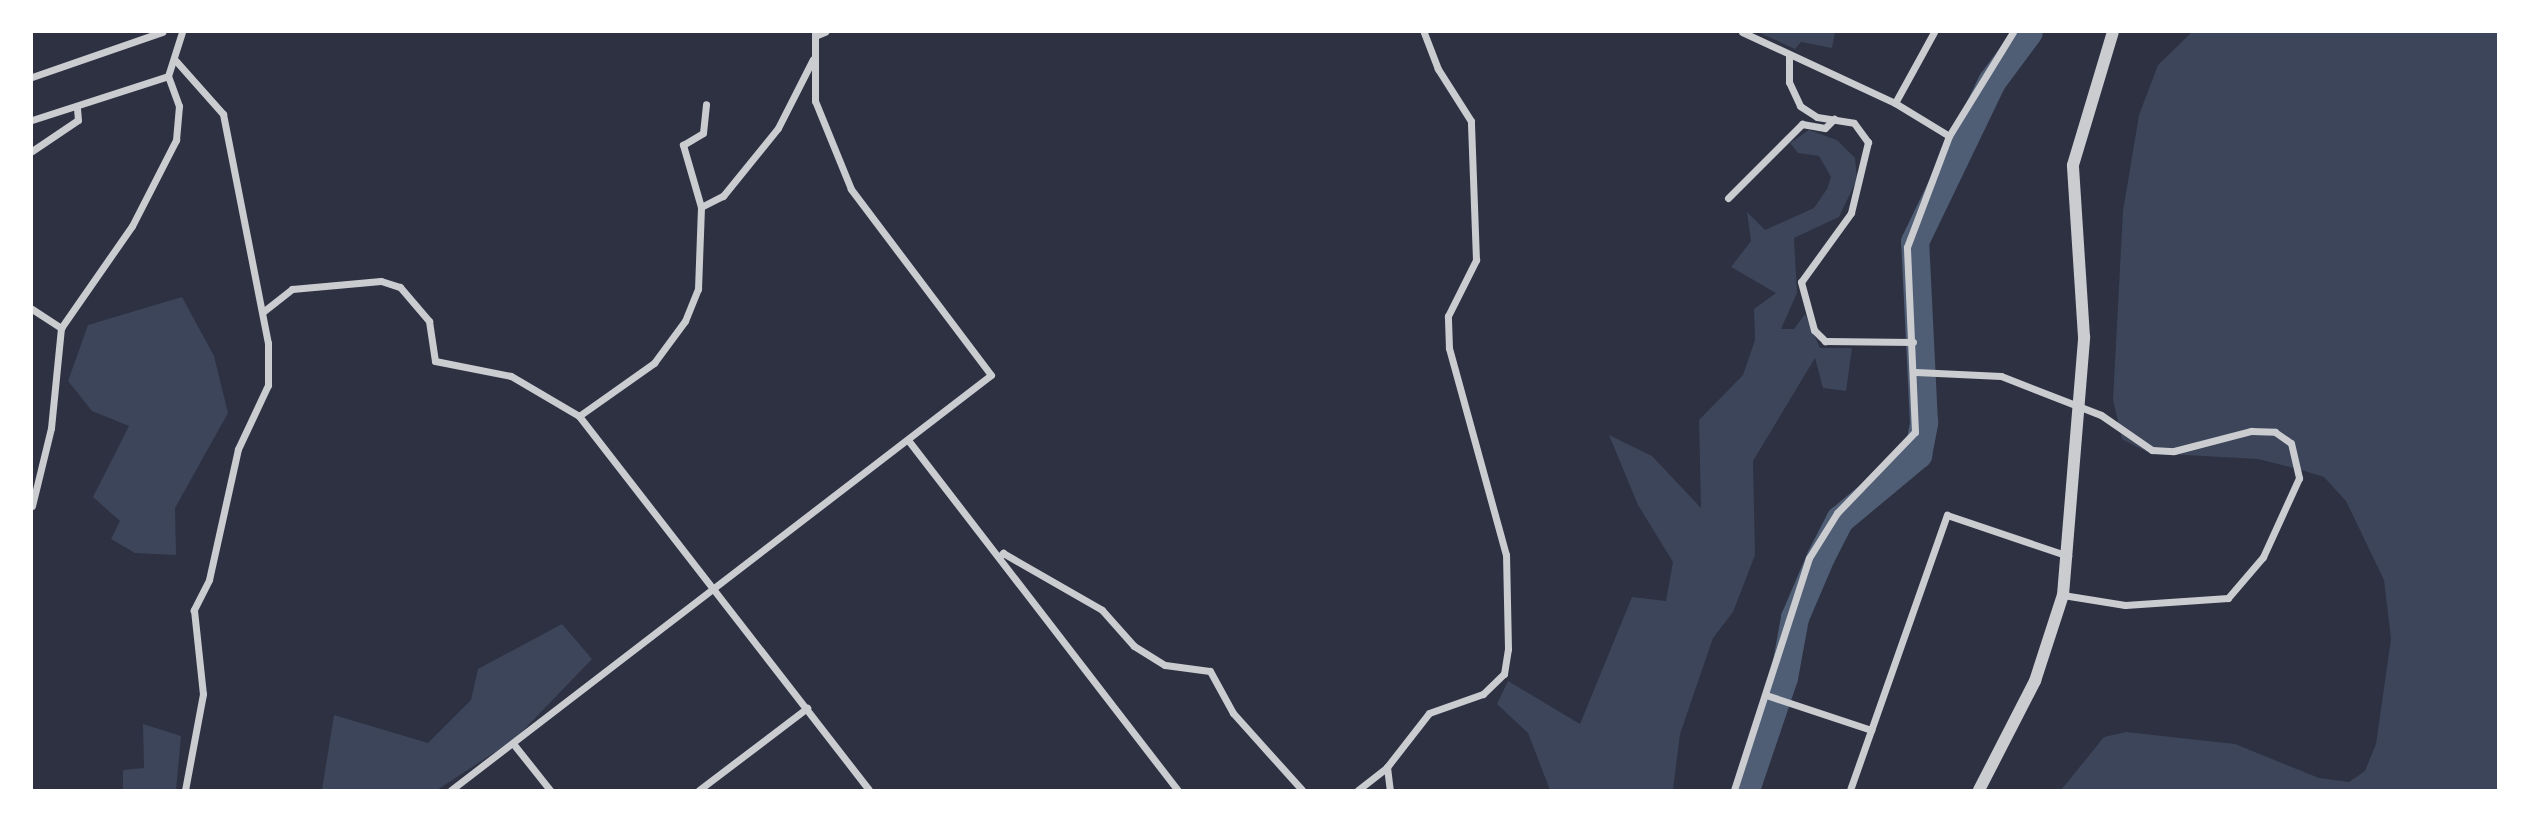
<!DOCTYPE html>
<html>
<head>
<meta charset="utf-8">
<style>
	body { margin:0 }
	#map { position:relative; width:2530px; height:822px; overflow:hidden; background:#2d3142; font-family:"IBM Plex Serif",serif }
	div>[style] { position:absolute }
	.green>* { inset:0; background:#3c4559 }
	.river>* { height:28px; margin:-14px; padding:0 14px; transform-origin:14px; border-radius:14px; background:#4f5d75 }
	.minor>* { height:7px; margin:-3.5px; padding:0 3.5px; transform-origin:3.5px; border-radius:3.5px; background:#caccd0 }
	.tertiary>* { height:12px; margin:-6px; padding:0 6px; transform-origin:6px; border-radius:6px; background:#caccd0 }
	span { translate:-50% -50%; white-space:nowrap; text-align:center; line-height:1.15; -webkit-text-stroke:6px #fff; paint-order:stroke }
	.frame { position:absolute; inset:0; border:33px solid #fff; pointer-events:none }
</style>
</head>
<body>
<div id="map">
	<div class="green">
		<div style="clip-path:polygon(1758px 32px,1835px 32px,1832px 48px,1801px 42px,1795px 49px)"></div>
		<div style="clip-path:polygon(2192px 32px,2498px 32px,2498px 790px,2061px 790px,2104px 737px,2126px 732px,2235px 744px,2319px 778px,2349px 782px,2365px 771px,2376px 744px,2391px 639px,2384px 580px,2346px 501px,2324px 477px,2298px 469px,2258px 459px,2149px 453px,2122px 439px,2113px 400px,2123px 211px,2139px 115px,2158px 65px)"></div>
		<div style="clip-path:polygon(1809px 130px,1837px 140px,1855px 158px,1857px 179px,1839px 217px,1794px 238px,1797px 293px,1781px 329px,1794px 329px,1805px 314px,1820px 348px,1852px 348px,1846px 391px,1823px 388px,1815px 358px,1753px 461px,1755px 555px,1733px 612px,1713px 638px,1680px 734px,1673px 790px,1550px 790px,1528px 733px,1497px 704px,1508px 681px,1580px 724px,1632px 597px,1666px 601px,1673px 562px,1638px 505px,1609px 435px,1652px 456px,1701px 508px,1699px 420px,1743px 375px,1755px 340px,1754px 309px,1776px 293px,1731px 267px,1751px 241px,1747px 212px,1765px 230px,1814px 208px,1827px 189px,1831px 177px,1819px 156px,1798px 153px,1790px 143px)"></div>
		<div style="clip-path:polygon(182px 297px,214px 356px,228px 413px,175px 508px,176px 555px,135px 553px,111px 539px,120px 521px,93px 497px,129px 426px,92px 411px,68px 381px,88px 325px)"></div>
		<div style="clip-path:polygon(562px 624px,592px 659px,515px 739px,437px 790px,322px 790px,334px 715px,428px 743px,471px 700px,478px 669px)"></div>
		<div style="clip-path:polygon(143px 724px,181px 736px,176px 790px,123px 790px,123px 770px,144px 768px)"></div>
	</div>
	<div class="river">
		<div style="left:1746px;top:790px;width:118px;rotate:-71.3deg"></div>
		<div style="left:1784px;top:678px;width:61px;rotate:-79.6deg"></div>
		<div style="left:1795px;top:618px;width:66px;rotate:-66.9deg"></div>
		<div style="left:1821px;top:557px;width:42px;rotate:-62.8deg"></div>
		<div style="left:1840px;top:520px;width:102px;rotate:-39.8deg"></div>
		<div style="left:1918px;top:455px;width:33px;rotate:-79deg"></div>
		<div style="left:1924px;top:423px;width:181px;rotate:-92.8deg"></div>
		<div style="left:1915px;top:242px;width:178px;rotate:-64.3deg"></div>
		<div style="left:1992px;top:82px;width:62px;rotate:-53.5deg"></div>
	</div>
	<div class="minor">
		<div style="left:1742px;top:32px;width:169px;rotate:24.9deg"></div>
		<div style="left:1895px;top:103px;width:63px;rotate:31.4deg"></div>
		<div style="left:815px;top:36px;width:11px;rotate:-22deg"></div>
		<div style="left:1789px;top:56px;width:26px;rotate:90deg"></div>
		<div style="left:1789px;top:82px;width:26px;rotate:65deg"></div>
		<div style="left:1800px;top:106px;width:20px;rotate:33deg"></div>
		<div style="left:1817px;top:117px;width:37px;rotate:9deg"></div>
		<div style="left:1854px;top:123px;width:24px;rotate:54deg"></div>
		<div style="left:1868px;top:142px;width:73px;rotate:103.5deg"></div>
		<div style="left:1851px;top:213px;width:85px;rotate:125.9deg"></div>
		<div style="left:1801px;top:282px;width:50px;rotate:74.8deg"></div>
		<div style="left:1814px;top:330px;width:16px;rotate:45deg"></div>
		<div style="left:1825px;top:341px;width:88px;rotate:0.7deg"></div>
		<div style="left:176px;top:61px;width:71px;rotate:48.4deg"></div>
		<div style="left:223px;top:114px;width:233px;rotate:78.9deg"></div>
		<div style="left:268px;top:343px;width:42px;rotate:90deg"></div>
		<div style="left:268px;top:385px;width:71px;rotate:115.1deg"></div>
		<div style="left:238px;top:449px;width:134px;rotate:102.5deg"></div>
		<div style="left:209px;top:580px;width:34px;rotate:117deg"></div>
		<div style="left:194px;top:610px;width:84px;rotate:83.9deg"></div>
		<div style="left:203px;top:694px;width:98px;rotate:100.6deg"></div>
		<div style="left:32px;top:77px;width:138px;rotate:-19.1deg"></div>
		<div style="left:1895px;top:103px;width:81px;rotate:-61.2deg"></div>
		<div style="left:32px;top:120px;width:143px;rotate:-17.9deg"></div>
		<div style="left:168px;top:76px;width:46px;rotate:-72.3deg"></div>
		<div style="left:32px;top:151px;width:55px;rotate:-34deg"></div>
		<div style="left:78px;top:120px;width:12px;rotate:-95deg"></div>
		<div style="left:1728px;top:198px;width:105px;rotate:-45deg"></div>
		<div style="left:1802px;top:124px;width:23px;rotate:10deg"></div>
		<div style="left:1825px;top:128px;width:13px;rotate:-45deg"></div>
		<div style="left:701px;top:207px;width:65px;rotate:-106.2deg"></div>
		<div style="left:683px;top:145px;width:23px;rotate:-31deg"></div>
		<div style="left:703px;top:133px;width:29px;rotate:-84deg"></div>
		<div style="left:32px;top:309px;width:35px;rotate:33deg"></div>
		<div style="left:264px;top:311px;width:36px;rotate:-38deg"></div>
		<div style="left:292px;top:289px;width:89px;rotate:-5.1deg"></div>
		<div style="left:381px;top:281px;width:20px;rotate:18deg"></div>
		<div style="left:400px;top:287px;width:45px;rotate:49.5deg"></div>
		<div style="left:429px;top:321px;width:40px;rotate:81.5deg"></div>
		<div style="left:435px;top:361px;width:77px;rotate:11.2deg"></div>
		<div style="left:511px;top:376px;width:79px;rotate:30.5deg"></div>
		<div style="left:579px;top:416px;width:473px;rotate:52.2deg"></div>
		<div style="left:1916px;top:372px;width:85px;rotate:2.7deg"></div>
		<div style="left:2001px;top:376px;width:107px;rotate:21.3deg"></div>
		<div style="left:2101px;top:415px;width:62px;rotate:34.5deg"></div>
		<div style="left:2152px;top:450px;width:22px;rotate:3deg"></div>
		<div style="left:2174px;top:451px;width:80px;rotate:-14.6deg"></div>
		<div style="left:2251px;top:431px;width:24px;rotate:2deg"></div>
		<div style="left:2275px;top:432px;width:19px;rotate:35deg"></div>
		<div style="left:2291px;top:443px;width:36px;rotate:77deg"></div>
		<div style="left:2299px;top:478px;width:87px;rotate:114.5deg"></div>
		<div style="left:2263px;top:557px;width:54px;rotate:130.5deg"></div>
		<div style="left:2228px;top:598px;width:103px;rotate:176.1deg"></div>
		<div style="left:2125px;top:605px;width:63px;rotate:-170.8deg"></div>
		<div style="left:579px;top:416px;width:92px;rotate:-35.2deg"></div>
		<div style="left:654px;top:363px;width:52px;rotate:-53.6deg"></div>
		<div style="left:685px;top:321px;width:35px;rotate:-68deg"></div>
		<div style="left:698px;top:289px;width:82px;rotate:-87.9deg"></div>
		<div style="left:701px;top:207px;width:25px;rotate:-27deg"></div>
		<div style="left:723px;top:196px;width:87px;rotate:-51deg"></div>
		<div style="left:778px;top:128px;width:77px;rotate:-63.1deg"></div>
		<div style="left:908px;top:440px;width:442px;rotate:52.4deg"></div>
		<div style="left:32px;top:506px;width:80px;rotate:-76.3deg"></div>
		<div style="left:51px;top:428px;width:100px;rotate:-84.3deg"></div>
		<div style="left:61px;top:328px;width:124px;rotate:-55.2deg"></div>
		<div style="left:132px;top:226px;width:97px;rotate:-62.9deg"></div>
		<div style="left:176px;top:140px;width:34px;rotate:-85deg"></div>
		<div style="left:179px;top:106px;width:32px;rotate:-110deg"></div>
		<div style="left:999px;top:557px;width:6px;rotate:-45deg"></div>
		<div style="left:1003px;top:553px;width:114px;rotate:29.9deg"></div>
		<div style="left:1102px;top:610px;width:48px;rotate:48.4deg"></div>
		<div style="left:1134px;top:646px;width:36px;rotate:32deg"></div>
		<div style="left:1165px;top:665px;width:45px;rotate:7.6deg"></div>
		<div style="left:1210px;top:671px;width:48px;rotate:61.3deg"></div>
		<div style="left:1233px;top:713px;width:103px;rotate:48.1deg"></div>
		<div style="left:1766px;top:695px;width:111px;rotate:18.4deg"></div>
		<div style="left:515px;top:746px;width:56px;rotate:51.5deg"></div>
		<div style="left:1387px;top:767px;width:23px;rotate:83deg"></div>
		<div style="left:451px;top:790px;width:681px;rotate:-37.54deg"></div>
		<div style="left:991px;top:375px;width:233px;rotate:-127deg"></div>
		<div style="left:851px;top:189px;width:95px;rotate:-112.2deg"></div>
		<div style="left:815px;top:101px;width:69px;rotate:-90deg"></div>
		<div style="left:699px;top:790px;width:136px;rotate:-37.2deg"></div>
		<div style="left:1358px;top:790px;width:37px;rotate:-38deg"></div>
		<div style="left:1387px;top:767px;width:68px;rotate:-52.1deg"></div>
		<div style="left:1429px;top:713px;width:57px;rotate:-19.4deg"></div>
		<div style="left:1483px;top:694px;width:29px;rotate:-44deg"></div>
		<div style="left:1504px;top:674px;width:25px;rotate:-81deg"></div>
		<div style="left:1508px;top:649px;width:94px;rotate:-91.2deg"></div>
		<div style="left:1506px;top:555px;width:215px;rotate:-105.4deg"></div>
		<div style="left:1449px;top:348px;width:32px;rotate:-92deg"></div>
		<div style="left:1448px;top:316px;width:63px;rotate:-63.4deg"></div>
		<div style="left:1476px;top:260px;width:139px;rotate:-92.1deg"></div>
		<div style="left:1471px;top:121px;width:62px;rotate:-122.4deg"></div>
		<div style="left:1438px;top:69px;width:40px;rotate:-111deg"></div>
		<div style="left:1734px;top:790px;width:244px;rotate:-72.1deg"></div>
		<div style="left:1809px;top:558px;width:53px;rotate:-58.1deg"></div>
		<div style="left:1837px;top:513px;width:112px;rotate:-46.1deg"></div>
		<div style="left:1915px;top:432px;width:185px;rotate:-92.5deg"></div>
		<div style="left:1907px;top:247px;width:119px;rotate:-69.3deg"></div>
		<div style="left:1949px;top:136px;width:122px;rotate:-58.4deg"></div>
		<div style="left:1850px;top:790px;width:292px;rotate:-70.6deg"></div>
		<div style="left:1947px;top:515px;width:128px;rotate:18.7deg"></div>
	</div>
	<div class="tertiary">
		<div style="left:1979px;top:790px;width:123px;rotate:-62.8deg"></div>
		<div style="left:2035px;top:681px;width:90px;rotate:-72deg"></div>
		<div style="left:2063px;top:595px;width:259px;rotate:-85.3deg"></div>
		<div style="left:2084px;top:337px;width:172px;rotate:-93.7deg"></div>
		<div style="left:2073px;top:165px;width:139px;rotate:-73.3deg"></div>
	</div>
	<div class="frame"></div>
</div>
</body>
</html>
